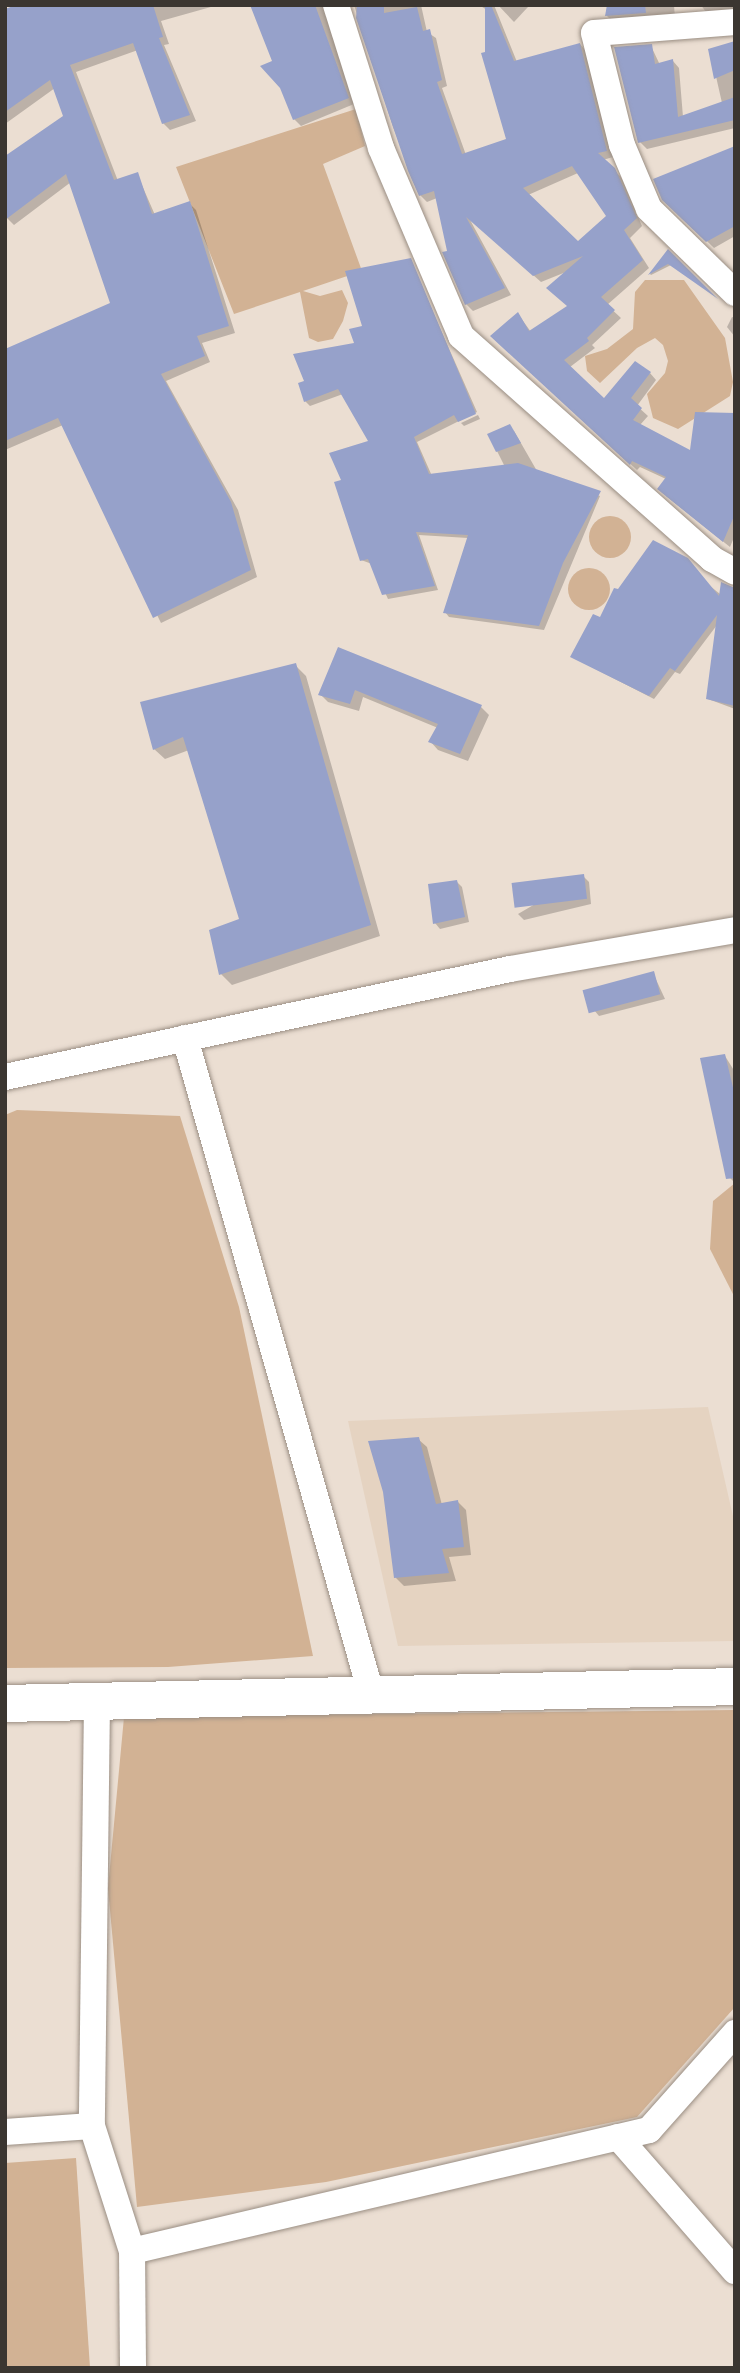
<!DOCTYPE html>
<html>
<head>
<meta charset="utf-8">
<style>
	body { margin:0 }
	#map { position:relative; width:740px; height:2373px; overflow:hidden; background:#ebded2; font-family:"Roboto Condensed",sans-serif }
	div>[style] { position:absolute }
	.built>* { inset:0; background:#e5d3c1 }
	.green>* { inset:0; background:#d2b294 }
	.round { border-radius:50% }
	.shadow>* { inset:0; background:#0003 }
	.building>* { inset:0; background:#96a1ca; transform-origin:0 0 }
	.roads { filter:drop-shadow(0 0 2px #9a8e83) drop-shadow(0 0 2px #9a8e83) }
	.street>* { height:26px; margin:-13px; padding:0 13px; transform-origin:13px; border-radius:13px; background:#fff }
	.secondary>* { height:37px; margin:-18.5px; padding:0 18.5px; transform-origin:18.5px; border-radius:18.5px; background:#fff }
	span { translate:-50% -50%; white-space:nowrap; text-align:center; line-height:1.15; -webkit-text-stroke:5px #ebded2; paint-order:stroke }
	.frame { position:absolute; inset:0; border:7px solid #3b3631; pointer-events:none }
</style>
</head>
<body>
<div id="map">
	<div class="built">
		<div style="clip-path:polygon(708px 1407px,735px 1525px,735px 1641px,398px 1646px,348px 1421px)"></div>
	</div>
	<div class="green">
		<div style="clip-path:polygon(356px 109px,365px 146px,323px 164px,362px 271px,303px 291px,320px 296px,342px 290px,348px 303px,343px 321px,333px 339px,318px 342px,309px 338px,300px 292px,234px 314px,176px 167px)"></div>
		<div style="clip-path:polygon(645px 280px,684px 280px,725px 338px,733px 382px,730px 396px,678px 429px,653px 418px,647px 394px,665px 373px,668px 361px,663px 345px,655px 338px,637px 348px,600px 383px,587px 371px,585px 356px,607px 349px,633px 329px,635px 292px)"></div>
		<div class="round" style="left:589px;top:516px;width:42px;height:42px"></div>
		<div class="round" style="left:568px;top:568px;width:42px;height:42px"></div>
		<div style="clip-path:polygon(17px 1110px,180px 1116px,239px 1307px,313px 1656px,168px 1667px,5px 1668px,5px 1115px)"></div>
		<div style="clip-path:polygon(735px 1183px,735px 1298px,710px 1249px,713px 1201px)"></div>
		<div style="clip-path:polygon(735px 1710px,735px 2007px,637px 2117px,326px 2182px,137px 2207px,108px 1888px,124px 1717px)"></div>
		<div style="clip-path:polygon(76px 2158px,90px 2368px,5px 2368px,5px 2163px)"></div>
	</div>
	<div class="shadow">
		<div style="clip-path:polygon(21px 5px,218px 5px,161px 21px,169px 44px,164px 45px,196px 121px,170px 130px,163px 123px,138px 50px,76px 72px,118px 181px,137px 174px,155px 215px,189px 203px,196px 210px,235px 333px,202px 343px,210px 362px,166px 381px,238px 510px,257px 577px,161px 623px,63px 425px,5px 450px,5px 351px,112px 304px,71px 182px,14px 225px,7px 218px,65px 116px,55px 88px,5px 124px,5px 11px)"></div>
		<div style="clip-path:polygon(252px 5px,330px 5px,354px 104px,301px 126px,294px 119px)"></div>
		<div style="clip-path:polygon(evenodd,354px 5px,421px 5px,427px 32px,436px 38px,447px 86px,442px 88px,466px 155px,508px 141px,487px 53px,487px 10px,479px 5px,494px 5px,517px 62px,580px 44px,586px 51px,613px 157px,603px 160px,621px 177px,642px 226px,630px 238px,649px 268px,607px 305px,621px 318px,592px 345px,595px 348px,570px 367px,604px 401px,650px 373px,656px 380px,637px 406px,648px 416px,640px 425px,692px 453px,733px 414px,735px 406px,735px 535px,730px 547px,666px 496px,666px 479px,640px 467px,637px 470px,492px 336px,518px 314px,531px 332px,569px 307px,566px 272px,541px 282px,469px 218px,511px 295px,473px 311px,466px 304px,437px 198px,427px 202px,420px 195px,393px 127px,354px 5px,578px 173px,609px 217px,578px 244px,528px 195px,578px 173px)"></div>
		<div style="clip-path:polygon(498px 5px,527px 5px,528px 7px,514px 22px)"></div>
		<div style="clip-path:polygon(609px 5px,674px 5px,675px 18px,613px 22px,607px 16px)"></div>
		<div style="clip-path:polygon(701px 5px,735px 5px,735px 13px,708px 15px)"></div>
		<div style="clip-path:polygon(735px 43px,735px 128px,647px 149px,640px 142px,651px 46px,660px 65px,673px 61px,679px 68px,683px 117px,722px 103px,710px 50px)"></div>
		<div style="clip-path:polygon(735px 148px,735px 236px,714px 248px,664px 199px)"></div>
		<div style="clip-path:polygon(668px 252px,671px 265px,651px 275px,650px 274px)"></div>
		<div style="clip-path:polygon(410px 260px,477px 412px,417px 442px,432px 476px,505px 467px,489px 435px,514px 431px,537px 471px,600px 496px,544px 630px,449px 617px,445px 612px,468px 538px,419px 535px,438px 590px,388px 599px,372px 564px,361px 560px,343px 481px,371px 442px,343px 394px,310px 406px,305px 401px,357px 344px,364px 327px,348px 272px)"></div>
		<div style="clip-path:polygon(732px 317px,735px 318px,735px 337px,727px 327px)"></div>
		<div style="clip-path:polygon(478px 415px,480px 419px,464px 426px,461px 423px)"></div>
		<div style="clip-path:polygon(695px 574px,735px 606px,735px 709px,708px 699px,717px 625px,680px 674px,675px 672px,654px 699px,572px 657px,600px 619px)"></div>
		<div style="clip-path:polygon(339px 650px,481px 707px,489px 715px,468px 761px,438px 750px,430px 741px,438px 728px,363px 697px,359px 711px,328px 702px,320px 694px)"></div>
		<div style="clip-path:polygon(295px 665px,306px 676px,380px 936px,232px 985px,221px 974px,241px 920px,189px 750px,165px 759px,154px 749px)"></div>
		<div style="clip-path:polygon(583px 876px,589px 882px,591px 904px,524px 920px,518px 914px)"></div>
		<div style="clip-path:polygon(457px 882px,462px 887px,469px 922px,440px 929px,435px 923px)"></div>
		<div style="clip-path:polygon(653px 973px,665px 999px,599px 1016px,594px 1010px)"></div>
		<div style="clip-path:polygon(725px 1056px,735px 1072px,735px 1183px,727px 1175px)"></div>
		<div style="clip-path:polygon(418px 1439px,427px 1447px,442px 1505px,458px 1502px,466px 1510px,471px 1555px,449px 1557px,456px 1581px,404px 1586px,396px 1578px)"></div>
	</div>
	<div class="building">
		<div style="clip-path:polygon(16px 5px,153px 5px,163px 37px,159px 38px,190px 115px,162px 124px,133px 43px,70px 65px,114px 180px,138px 172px,152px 214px,190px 201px,229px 326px,197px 336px,205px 356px,161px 374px,231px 502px,251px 570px,153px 618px,58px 418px,5px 441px,5px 349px,110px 303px,66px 174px,5px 220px,5px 156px,63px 116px,50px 80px,5px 112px,5px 9px)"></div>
		<div style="clip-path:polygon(250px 5px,315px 5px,349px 98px,293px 120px,280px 88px,260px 66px,272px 61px)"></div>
		<div style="clip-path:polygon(evenodd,357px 5px,384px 5px,384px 13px,417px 7px,423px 31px,430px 29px,442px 80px,437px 82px,462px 154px,506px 139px,481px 53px,485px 52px,485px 5px,491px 5px,514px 61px,580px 43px,607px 151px,598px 153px,615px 168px,637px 218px,624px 230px,643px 260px,601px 297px,615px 310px,587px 338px,589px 341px,564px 360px,604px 398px,635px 361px,651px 372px,631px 398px,642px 408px,633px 420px,690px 450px,695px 412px,735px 413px,735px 514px,723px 542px,657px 489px,666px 477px,632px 461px,630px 465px,490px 336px,518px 312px,529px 331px,567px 306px,546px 288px,583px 256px,533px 276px,466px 217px,505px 288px,465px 305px,442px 252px,447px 251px,434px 191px,419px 196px,408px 171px,356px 18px,357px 5px,572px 166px,606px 216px,578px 241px,523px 188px,572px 166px)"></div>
		<div style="clip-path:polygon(607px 5px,645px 5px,646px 13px,605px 16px)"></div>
		<div style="clip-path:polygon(735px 41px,735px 70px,714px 79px,708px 49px)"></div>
		<div style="clip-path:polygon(652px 44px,655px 64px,673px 59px,678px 117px,735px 97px,735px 120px,638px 143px,614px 47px)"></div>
		<div style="clip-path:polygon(735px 146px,735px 226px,706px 242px,662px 200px,653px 179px)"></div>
		<div style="clip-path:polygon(668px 249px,718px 299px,668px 264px,648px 275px)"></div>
		<div style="clip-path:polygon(411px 258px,476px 414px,458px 422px,454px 415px,414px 437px,429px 474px,518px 463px,601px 491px,563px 563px,539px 626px,443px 613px,468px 535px,416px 532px,435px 586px,382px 595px,368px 559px,360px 561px,334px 482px,341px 480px,329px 453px,368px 441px,338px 389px,304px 402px,298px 383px,304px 381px,293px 354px,354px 343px,349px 329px,362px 326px,345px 271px)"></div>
		<div style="clip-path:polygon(510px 424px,521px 443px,496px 452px,487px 434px)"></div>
		<div style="clip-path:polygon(653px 540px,688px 558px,719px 596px,721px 582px,735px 588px,735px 706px,706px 699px,717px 615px,675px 671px,670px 668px,649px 696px,570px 657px,593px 614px,600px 617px,614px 588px,618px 589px)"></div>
		<div style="clip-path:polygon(338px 647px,482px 705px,460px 754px,428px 742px,438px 724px,355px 690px,350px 704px,318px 695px)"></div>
		<div style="clip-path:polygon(296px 663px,371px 925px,219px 975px,209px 930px,239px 919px,183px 737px,153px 750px,140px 702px)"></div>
		<div style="left:584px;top:874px;width:25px;height:73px;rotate:83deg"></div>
		<div style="clip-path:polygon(457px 880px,465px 917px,433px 924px,428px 884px)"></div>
		<div style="left:654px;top:971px;width:24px;height:74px;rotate:75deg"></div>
		<div style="clip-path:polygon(725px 1054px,735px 1096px,735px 1178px,726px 1179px,700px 1058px)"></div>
		<div style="clip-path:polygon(419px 1437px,436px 1504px,458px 1500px,464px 1547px,442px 1549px,449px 1573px,394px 1578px,383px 1492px,368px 1441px)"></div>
	</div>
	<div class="roads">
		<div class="street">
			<div style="left:336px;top:5px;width:150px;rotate:72.5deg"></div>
			<div style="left:381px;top:148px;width:204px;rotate:66.9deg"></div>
			<div style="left:461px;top:336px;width:336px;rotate:41.6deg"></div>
			<div style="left:712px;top:559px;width:26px;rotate:29deg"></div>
			<div style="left:735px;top:22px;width:141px;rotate:175.5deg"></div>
			<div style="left:594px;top:33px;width:115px;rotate:76deg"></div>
			<div style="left:622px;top:145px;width:69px;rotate:67.1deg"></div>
			<div style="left:649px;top:209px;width:120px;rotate:44.3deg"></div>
			<div style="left:185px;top:1038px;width:666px;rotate:74.15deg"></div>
			<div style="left:5px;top:1077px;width:516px;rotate:-12.07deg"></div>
			<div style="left:510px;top:969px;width:228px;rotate:-9.8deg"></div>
			<div style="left:97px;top:1701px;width:425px;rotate:90.7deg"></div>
			<div style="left:92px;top:2126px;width:131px;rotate:72.3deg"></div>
			<div style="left:132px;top:2251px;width:531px;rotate:-13.17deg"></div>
			<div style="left:649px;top:2130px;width:130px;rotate:-48.4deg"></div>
			<div style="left:5px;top:2132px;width:87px;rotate:-3.9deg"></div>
			<div style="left:618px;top:2137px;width:178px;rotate:48.9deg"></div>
			<div style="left:132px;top:2251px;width:117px;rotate:89.5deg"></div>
		</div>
		<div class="secondary">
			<div style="left:5px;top:1703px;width:730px;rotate:-1.33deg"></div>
		</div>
	</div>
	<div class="frame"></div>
</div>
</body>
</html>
